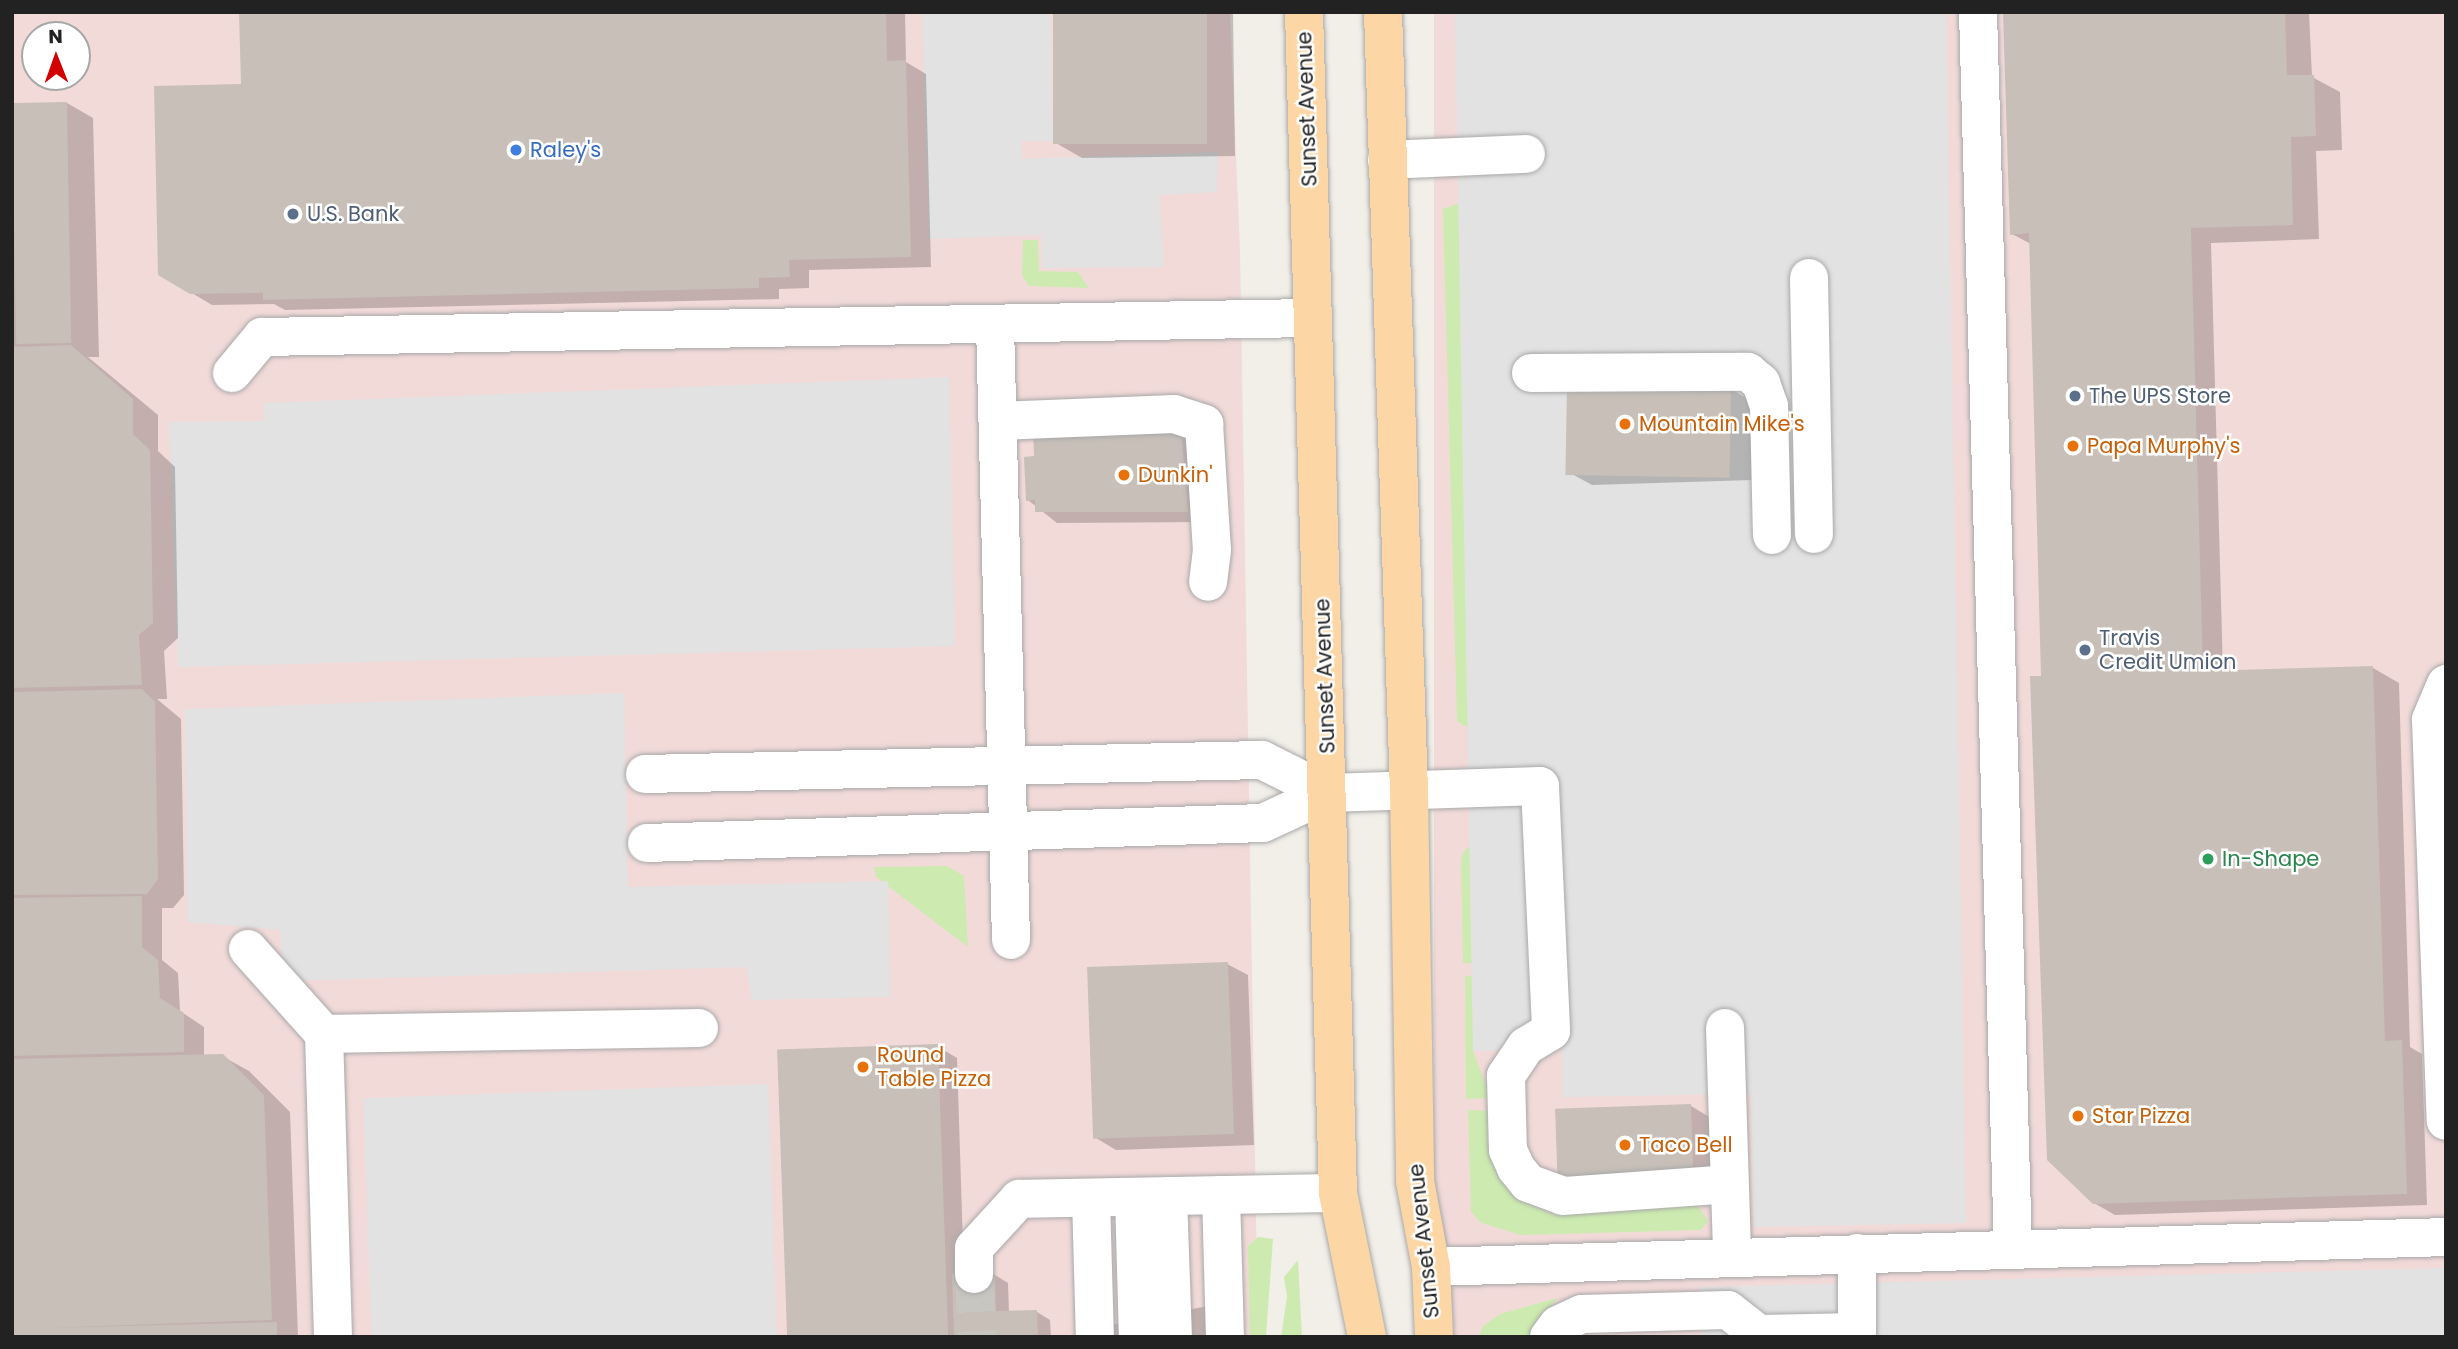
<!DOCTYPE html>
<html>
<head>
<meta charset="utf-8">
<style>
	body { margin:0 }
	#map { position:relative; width:2458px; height:1349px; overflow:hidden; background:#f2efe9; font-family:Poppins,sans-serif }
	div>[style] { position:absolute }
	.commercial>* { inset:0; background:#f2dad9; transform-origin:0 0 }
	.grass>* { inset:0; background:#cdebb0 }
	.parking>* { inset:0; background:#e2e2e2; transform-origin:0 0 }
	.shadow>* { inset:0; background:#0003; transform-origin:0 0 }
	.building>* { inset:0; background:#c7bfb8; transform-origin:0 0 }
	.minor-tunnel>* { height:38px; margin-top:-19px; transform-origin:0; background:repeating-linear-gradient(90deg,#c8c6c1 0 38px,transparent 0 57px) }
	.roads { filter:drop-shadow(0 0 2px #a9a9a9) drop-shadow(0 0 2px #a9a9a9) }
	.minor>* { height:38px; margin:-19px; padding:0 19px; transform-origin:19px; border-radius:19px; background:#fff }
	.major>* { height:38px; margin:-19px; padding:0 19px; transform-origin:19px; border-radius:19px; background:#fcd6a4 }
	.dots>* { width:19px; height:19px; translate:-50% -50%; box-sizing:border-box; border:4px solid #fff; border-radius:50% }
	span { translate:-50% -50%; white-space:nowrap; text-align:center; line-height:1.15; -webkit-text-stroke:5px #fff; paint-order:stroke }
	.street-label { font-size:21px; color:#222 }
	.shop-label { font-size:21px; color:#366cbe }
	.left { translate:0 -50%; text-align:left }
	.service-label { font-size:21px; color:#4e5e75 }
	.food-label { font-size:21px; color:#c56008 }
	.leisure-label { font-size:21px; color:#27864d }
	.frame { position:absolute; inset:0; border:14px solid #222; pointer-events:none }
	.north { position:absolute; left:21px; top:21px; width:70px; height:70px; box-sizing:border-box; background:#fff; border:2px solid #a7a7a7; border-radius:50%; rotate:359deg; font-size:19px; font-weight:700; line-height:28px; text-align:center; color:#222 }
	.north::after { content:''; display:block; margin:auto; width:24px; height:32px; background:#d40000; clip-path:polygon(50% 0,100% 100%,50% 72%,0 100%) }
</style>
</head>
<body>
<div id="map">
	<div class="commercial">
		<div style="clip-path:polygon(evenodd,12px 12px,1230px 12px,1240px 251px,1258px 1337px,12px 1337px,12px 12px,35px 35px,77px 35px,77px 77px,35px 77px,35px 35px)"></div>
		<div style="left:1434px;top:12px;width:1012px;height:1326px"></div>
	</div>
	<div class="grass">
		<div style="clip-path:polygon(1473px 198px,1496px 746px,1457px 721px,1443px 209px)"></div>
		<div style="clip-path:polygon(1023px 240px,1038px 240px,1039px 271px,1078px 272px,1089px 288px,1029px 286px,1022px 275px)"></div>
		<div style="clip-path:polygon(1483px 836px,1488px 964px,1463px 963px,1461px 859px,1465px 850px)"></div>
		<div style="clip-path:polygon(947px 866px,964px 876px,968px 947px,876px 877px,874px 867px)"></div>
		<div style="clip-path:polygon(1465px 976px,1489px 976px,1473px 1051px,1491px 1098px,1466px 1099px)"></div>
		<div style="clip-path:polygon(1468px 1110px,1495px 1111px,1517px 1197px,1536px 1207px,1552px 1214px,1697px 1205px,1708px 1221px,1701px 1230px,1521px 1235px,1481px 1223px,1471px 1212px)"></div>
		<div style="clip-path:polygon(1258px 1237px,1273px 1239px,1266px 1337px,1250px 1337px,1248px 1246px)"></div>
		<div style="clip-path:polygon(1298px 1260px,1302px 1337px,1281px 1337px,1287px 1297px,1284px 1277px)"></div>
		<div style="clip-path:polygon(1557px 1298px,1529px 1337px,1479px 1337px,1483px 1326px,1500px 1314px)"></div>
	</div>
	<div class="parking">
		<div style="clip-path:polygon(922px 12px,1050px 12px,1053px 141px,1022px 141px,1022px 159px,1218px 152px,1217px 192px,1159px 195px,1164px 267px,1042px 268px,1041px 235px,929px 239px)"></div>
		<div style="clip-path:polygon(1455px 12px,1946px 12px,1966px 1223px,1754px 1227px,1751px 1094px,1562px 1097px,1562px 1049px,1473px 1051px)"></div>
		<div style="clip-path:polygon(949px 377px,955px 646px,178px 667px,169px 422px,264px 421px,264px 403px)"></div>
		<div style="clip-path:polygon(624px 693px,628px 887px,888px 881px,890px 997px,752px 1000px,746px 967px,284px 981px,280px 930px,187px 922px,185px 709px)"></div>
		<div style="left:768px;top:1084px;width:253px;height:405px;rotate:88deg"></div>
		<div style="clip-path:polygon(2446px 1268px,2446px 1337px,1702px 1337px,1700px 1287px)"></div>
	</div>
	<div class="shadow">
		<div style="clip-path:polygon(241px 12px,905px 12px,906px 62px,926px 74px,931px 267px,809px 270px,809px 288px,779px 289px,779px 299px,285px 310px,274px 304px,212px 305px,160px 274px,243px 86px)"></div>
		<div style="clip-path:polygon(1054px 12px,1233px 12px,1235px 156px,1082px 158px,1056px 143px)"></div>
		<div style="clip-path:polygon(2004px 12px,2309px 12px,2312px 77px,2340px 92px,2342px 150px,2316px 151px,2319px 239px,2211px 243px,2223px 672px,2373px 668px,2399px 683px,2410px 1047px,2422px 1054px,2427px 1205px,2115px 1215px,2094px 1203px,2043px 678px,2031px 244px,2012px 234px)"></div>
		<div style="clip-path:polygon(67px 103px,93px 118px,99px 357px,88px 357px,158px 415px,158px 451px,175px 467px,178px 638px,164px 651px,167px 699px,157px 699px,181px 719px,184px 895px,173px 908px,162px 908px,162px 960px,178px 973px,180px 1011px,204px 1027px,204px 1056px,222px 1056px,249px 1071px,290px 1112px,298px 1337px,12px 1337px,12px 105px)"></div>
		<div style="clip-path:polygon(1731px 389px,1751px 401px,1753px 480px,1592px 485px,1572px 474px)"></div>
		<div style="clip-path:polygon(1163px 425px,1200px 443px,1207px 522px,1057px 523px,1028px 500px)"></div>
		<div style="clip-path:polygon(1227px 964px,1248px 975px,1254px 1145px,1116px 1150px,1096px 1138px)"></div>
		<div style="clip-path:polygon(937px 1046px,957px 1058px,964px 1276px,995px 1275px,1008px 1283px,1009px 1312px,1037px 1312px,1050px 1320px,1051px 1337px,787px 1337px)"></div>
		<div style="clip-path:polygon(1691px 1106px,1711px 1118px,1714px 1190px,1580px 1195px)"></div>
		<div style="left:1234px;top:1301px;width:37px;height:125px;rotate:79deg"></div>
	</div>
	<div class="building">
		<div style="clip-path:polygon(239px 12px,886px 12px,887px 61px,906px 60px,911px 257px,789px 260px,790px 277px,759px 278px,759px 288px,263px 300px,263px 293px,190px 294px,158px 275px,154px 86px,241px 84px)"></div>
		<div style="left:1053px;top:12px;width:154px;height:132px"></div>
		<div style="clip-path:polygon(2003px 12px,2285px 12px,2287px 75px,2314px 75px,2316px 136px,2291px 137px,2293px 225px,2191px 228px,2203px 671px,2373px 666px,2385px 1041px,2402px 1040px,2407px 1194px,2093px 1204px,2047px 1160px,2030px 676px,2041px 676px,2029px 233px,2010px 235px)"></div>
		<div style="left:67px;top:102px;width:241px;height:55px;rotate:89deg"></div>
		<div style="clip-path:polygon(71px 345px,133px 399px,133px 434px,150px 450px,153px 623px,139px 635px,142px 685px,12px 688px,12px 347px)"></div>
		<div style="left:1567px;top:385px;width:164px;height:90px;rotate:1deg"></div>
		<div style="clip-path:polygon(1033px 427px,1181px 429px,1188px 512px,1035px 512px,1035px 500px,1026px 501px,1024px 457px,1034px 456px)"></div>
		<div style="clip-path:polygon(142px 689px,155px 702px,158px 879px,147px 894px,12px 895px,12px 692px)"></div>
		<div style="clip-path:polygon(142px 896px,142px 947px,158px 960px,160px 998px,184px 1013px,184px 1052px,12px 1056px,12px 898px)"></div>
		<div style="left:1228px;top:962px;width:172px;height:141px;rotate:88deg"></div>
		<div style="left:938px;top:1044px;width:293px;height:161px;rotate:88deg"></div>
		<div style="clip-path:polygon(223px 1054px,264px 1095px,272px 1320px,47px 1328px,277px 1322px,277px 1337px,12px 1337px,12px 1059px)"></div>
		<div style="left:1691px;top:1104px;width:75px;height:136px;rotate:88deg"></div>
		<div style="clip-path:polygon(952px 1274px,995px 1274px,996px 1311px,1037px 1310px,1038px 1337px,954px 1337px)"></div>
	</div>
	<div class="minor-tunnel">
		<div style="left:974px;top:1274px;width:63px;rotate:87.3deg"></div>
	</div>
	<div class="roads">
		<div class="minor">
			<div style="left:1978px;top:12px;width:1235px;rotate:88.38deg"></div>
			<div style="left:1387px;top:160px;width:139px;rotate:-2.5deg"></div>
			<div style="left:1809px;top:278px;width:256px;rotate:88.9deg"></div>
			<div style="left:995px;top:325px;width:615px;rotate:88.51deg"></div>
			<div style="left:232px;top:373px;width:47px;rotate:-50.2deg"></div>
			<div style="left:262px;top:337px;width:1050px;rotate:-1.04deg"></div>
			<div style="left:1531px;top:373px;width:217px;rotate:-0.3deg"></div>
			<div style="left:1748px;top:372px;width:17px;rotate:40deg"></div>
			<div style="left:1761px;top:383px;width:24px;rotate:71deg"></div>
			<div style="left:1769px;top:406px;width:129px;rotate:88.7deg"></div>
			<div style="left:998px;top:421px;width:176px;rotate:-2.3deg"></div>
			<div style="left:1174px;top:414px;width:32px;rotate:18deg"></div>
			<div style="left:1204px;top:424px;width:126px;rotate:86.4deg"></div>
			<div style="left:1212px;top:550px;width:32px;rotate:97deg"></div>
			<div style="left:2446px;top:684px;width:39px;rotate:113deg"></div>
			<div style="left:2431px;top:720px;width:401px;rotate:87.9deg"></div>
			<div style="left:645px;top:774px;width:617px;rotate:-1.3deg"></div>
			<div style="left:1262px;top:760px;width:74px;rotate:26.6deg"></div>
			<div style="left:647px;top:843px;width:616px;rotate:-1.86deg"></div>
			<div style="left:1263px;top:823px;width:72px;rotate:-24.8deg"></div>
			<div style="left:1328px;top:793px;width:212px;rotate:-1.9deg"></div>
			<div style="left:1540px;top:786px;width:245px;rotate:87.4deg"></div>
			<div style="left:1551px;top:1031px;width:29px;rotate:149deg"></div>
			<div style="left:1526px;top:1046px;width:36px;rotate:124deg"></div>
			<div style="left:1506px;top:1076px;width:74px;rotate:88.5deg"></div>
			<div style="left:1508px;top:1150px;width:20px;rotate:66deg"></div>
			<div style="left:1516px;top:1168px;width:19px;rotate:51deg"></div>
			<div style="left:1528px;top:1183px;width:37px;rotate:20deg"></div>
			<div style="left:1563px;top:1196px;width:167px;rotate:-4.1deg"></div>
			<div style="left:248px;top:949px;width:114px;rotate:48.2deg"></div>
			<div style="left:324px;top:1034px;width:375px;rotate:-0.9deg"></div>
			<div style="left:1725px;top:1028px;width:228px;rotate:88.2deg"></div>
			<div style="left:324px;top:1034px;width:303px;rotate:88.3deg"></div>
			<div style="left:1221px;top:1195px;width:142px;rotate:88.4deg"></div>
			<div style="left:1168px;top:1196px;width:141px;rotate:88deg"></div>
			<div style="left:1134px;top:1197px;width:140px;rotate:88.4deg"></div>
			<div style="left:1091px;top:1198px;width:139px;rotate:88.4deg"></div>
			<div style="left:1431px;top:1267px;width:1015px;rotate:-1.69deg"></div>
			<div style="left:974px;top:1274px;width:26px;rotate:-90deg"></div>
			<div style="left:974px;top:1248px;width:67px;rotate:-47.4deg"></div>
			<div style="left:1019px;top:1199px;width:319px;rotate:-1.1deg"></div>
			<div style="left:1549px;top:1337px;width:15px;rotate:-53deg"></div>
			<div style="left:1558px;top:1325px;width:26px;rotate:-25deg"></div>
			<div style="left:1582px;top:1314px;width:146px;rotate:-1.6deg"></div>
			<div style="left:1728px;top:1310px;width:39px;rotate:38deg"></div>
			<div style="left:1759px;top:1334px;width:98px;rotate:-1.2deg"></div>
			<div style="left:1857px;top:1332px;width:79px;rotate:-90deg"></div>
		</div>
		<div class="major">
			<div style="left:1304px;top:12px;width:1181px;rotate:88.35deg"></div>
			<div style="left:1338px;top:1193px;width:147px;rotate:78.6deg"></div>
			<div style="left:1383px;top:12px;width:778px;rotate:88.09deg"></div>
			<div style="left:1409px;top:790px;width:391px;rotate:89.1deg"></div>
			<div style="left:1415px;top:1181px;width:87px;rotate:79.5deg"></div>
			<div style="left:1431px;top:1267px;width:70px;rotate:87.5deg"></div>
		</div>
	</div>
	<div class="dots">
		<div style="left:516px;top:150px;background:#3f7fe0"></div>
		<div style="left:293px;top:214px;background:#5c6f8a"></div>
		<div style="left:2075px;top:396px;background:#5c6f8a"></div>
		<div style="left:1625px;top:424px;background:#e8710a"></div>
		<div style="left:2073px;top:446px;background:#e8710a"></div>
		<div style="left:1124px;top:475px;background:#e8710a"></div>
		<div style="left:2085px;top:650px;background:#5c6f8a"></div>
		<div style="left:2208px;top:859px;background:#2e9e5b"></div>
		<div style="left:863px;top:1067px;background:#e8710a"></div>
		<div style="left:2078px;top:1116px;background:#e8710a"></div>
		<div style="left:1625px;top:1145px;background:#e8710a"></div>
	</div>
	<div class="street-label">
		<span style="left:1307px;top:109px;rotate:-92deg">Sunset Avenue</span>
		<span style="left:1325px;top:676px;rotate:-92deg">Sunset Avenue</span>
		<span style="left:1424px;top:1241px;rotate:-96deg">Sunset Avenue</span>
	</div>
	<div class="shop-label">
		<span class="left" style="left:530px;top:150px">Raley's</span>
	</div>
	<div class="service-label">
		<span class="left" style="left:307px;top:214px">U.S. Bank</span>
		<span class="left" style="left:2089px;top:396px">The UPS Store</span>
		<span class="left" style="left:2099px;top:650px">Travis<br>Credit Umion</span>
	</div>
	<div class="food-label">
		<span class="left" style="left:1639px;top:424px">Mountain Mike's</span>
		<span class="left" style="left:2087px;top:446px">Papa Murphy's</span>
		<span class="left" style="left:1138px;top:475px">Dunkin'</span>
		<span class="left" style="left:877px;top:1067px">Round<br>Table Pizza</span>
		<span class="left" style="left:2092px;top:1116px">Star Pizza</span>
		<span class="left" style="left:1639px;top:1145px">Taco Bell</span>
	</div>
	<div class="leisure-label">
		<span class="left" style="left:2222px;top:859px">In-Shape</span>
	</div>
	<div class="frame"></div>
	<div class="north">N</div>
</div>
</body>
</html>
